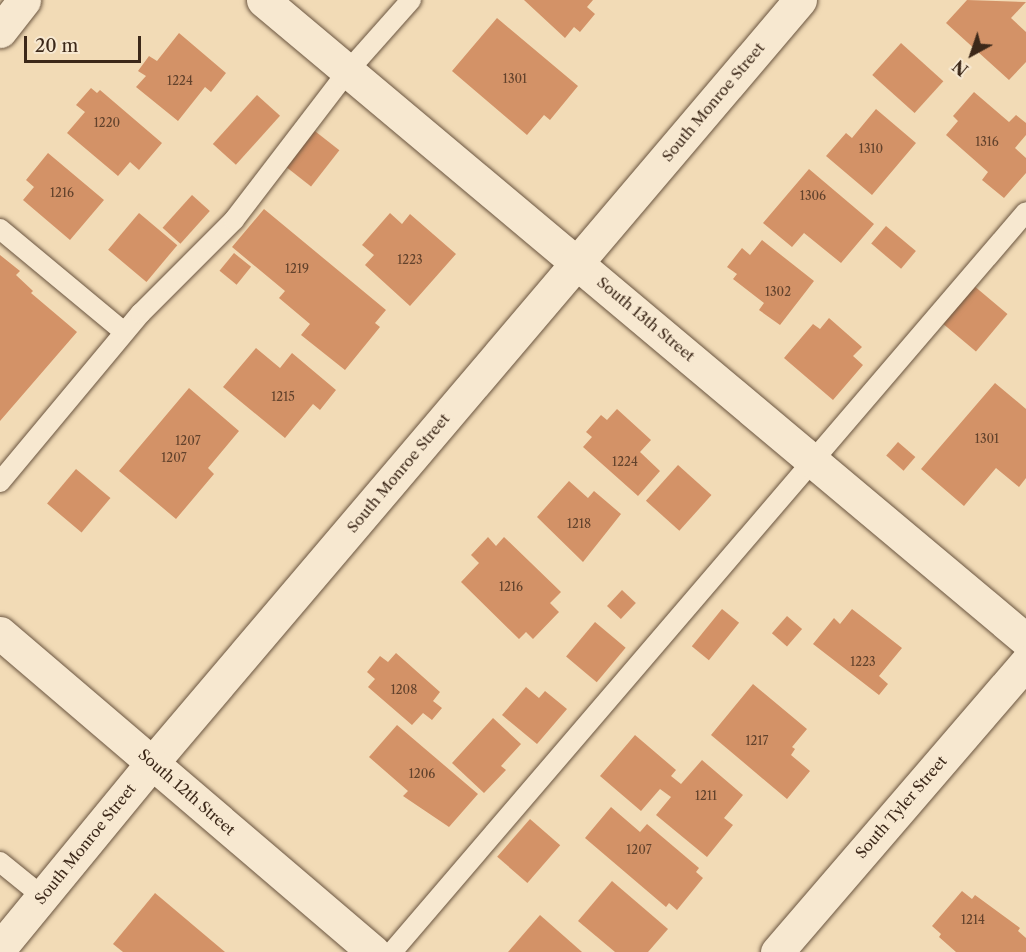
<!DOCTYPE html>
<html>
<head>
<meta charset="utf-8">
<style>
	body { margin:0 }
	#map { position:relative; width:1026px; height:952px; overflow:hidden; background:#f2dbb6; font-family:"Libre Caslon Text",serif }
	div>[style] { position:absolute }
	.building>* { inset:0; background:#d39267; transform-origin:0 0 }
	.roads { filter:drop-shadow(0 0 2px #6a5540) drop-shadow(0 0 2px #6a5540) }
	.service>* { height:20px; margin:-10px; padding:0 10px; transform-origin:10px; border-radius:10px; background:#f7e8d0 }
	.minor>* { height:33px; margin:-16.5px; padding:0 16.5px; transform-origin:16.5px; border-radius:16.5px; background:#f7e8d0 }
	.secondary>* { height:33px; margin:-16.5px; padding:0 16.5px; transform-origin:16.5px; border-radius:16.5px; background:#f7e8d0 }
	span { translate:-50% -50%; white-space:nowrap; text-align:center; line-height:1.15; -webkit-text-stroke:6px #f7e8d0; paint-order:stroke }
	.number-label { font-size:12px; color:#62422c }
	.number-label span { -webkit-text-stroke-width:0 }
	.street-label { font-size:15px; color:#3c2819 }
	.north { position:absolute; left:942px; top:24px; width:60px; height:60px; -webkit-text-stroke:4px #f7e8d0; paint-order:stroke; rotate:220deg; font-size:16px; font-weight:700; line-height:24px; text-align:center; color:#3c2819 }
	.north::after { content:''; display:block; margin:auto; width:21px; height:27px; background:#3c2819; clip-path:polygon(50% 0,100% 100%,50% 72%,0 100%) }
	.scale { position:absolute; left:24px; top:36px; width:117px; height:27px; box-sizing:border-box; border:3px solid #3c2819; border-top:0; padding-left:8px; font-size:18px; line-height:21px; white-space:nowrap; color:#3c2819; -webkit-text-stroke:4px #f7e8d0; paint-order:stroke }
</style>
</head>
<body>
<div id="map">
	<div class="building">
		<div style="clip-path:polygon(524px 0,593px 0,587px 7px,595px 14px,580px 32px,574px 27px,565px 38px)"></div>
		<div style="clip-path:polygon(967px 0,1026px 2px,1011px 18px,1026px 32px,1026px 62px,1009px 80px,946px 23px)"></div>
		<div style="clip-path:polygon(497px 18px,578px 86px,550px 120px,544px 115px,527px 135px,452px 71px)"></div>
		<div style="clip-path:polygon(179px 33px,226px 73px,211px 92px,205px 87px,178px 121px,136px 87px,146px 76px,138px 71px,149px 56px,157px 61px)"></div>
		<div style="left:901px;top:43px;width:57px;height:43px;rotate:42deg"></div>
		<div style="clip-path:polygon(91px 88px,97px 93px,100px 90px,162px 143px,139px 170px,130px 162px,118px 176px,67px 133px,85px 112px,76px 105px)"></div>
		<div style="clip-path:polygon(974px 92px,1009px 122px,1016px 115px,1026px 123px,1026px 135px,1015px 148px,1026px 158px,1026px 173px,1004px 198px,982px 180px,988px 172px,946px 135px,958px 121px,953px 116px)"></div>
		<div style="left:257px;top:95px;width:31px;height:66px;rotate:42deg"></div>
		<div style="clip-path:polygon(876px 109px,916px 143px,872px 195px,826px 156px,846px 133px,852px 138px)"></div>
		<div style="left:311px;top:128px;width:36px;height:46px;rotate:38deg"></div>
		<div style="clip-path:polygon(48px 153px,104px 200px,70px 240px,23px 200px,34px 187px,26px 180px)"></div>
		<div style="clip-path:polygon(809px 169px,874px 224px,841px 263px,804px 233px,792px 247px,763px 223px)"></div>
		<div style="left:192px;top:195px;width:24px;height:44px;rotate:42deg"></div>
		<div style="clip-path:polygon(264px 209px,386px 310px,375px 323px,380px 327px,345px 370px,301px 335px,310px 324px,279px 298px,285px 291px,232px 247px)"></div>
		<div style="left:139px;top:213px;width:50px;height:48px;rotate:40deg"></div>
		<div style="clip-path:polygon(390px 213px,402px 224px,410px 214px,456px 254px,410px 306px,365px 265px,374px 255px,362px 245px)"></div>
		<div style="left:886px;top:226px;width:39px;height:23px;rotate:40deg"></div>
		<div style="clip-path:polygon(762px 240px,814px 281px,780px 325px,759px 310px,764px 303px,733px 279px,737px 274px,727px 267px,742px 248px,750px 255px)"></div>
		<div style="left:234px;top:253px;width:22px;height:23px;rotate:39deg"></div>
		<div style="clip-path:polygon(0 255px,20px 271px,16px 275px,33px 291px,31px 293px,77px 332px,0 421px)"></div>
		<div style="left:973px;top:285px;width:45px;height:49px;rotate:40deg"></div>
		<div style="clip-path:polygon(829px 318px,862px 347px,853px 356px,863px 365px,833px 400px,784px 358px,813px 324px,820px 329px)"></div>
		<div style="clip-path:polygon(256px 348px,280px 368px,292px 353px,336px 390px,320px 410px,313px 404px,285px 438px,223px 387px)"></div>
		<div style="clip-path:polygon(995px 383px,1026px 409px,1026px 478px,1019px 487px,996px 468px,964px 506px,921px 469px)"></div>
		<div style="clip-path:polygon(189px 388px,239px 431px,208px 468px,214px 474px,176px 519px,119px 471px)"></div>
		<div style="clip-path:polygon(617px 409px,651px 440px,640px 452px,660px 471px,638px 496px,583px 447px,592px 437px,586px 432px,601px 415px,607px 420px)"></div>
		<div style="left:898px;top:442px;width:23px;height:18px;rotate:41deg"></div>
		<div style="left:678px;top:465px;width:45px;height:48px;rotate:42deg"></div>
		<div style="left:76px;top:469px;width:45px;height:45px;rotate:40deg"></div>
		<div style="clip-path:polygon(569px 481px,588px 498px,594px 491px,621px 514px,583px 562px,537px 517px)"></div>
		<div style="clip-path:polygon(488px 537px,496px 546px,504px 537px,561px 592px,550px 603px,559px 612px,533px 639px,526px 632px,519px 639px,461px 582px,479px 563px,471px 555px)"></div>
		<div style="left:622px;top:590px;width:19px;height:22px;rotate:43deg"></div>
		<div style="left:722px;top:609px;width:22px;height:48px;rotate:39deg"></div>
		<div style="clip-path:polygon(852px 609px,902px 648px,879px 676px,888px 684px,879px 695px,813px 644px,834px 618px,840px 624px)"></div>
		<div style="left:787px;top:616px;width:20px;height:23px;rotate:41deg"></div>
		<div style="left:595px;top:622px;width:40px;height:45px;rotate:40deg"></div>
		<div style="clip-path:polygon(396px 653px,440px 692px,433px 701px,442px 708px,432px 720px,423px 713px,412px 725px,368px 687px,375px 679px,367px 672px,380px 656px,388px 662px)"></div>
		<div style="clip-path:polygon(753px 684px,807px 729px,792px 747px,795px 749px,791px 755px,810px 771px,787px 799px,711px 735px)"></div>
		<div style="clip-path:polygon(526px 687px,539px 698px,545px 691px,567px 709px,537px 744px,502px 715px)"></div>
		<div style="clip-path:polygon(493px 718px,521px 744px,501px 766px,506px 770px,484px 793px,452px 763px)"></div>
		<div style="clip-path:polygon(397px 725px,478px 794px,449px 827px,403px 796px,408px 791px,369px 757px)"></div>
		<div style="clip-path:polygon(635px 735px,676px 770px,671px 776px,681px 784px,702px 760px,743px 795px,724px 818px,733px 825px,707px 857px,656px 815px,671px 797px,660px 789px,641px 811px,600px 776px)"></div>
		<div style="clip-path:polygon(611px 807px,640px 832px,647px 824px,699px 868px,696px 872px,703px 878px,677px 910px,669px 903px,666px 907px,585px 838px)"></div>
		<div style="left:530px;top:819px;width:40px;height:50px;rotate:41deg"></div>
		<div style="clip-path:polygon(612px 881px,668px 929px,648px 952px,615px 952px,578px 921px)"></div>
		<div style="clip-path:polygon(962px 891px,972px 899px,975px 895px,1020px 928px,1018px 931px,1026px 938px,1026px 952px,956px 952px,939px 937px,941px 934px,932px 926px)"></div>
		<div style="clip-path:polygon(155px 893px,225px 952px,123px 952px,113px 944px)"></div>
		<div style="clip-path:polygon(540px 915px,582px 952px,508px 952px)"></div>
	</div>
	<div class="roads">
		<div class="service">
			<div style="left:0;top:229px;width:161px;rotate:39.7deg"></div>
			<div style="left:0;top:482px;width:220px;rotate:-50.2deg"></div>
			<div style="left:141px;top:313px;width:132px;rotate:-45deg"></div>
			<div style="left:234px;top:220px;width:188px;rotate:-52.6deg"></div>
			<div style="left:348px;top:71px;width:95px;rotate:-48.4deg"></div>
			<div style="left:0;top:862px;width:54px;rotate:39deg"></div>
			<div style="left:392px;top:952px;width:974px;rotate:-49.41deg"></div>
		</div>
		<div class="minor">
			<div style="left:263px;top:0;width:996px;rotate:39.99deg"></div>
			<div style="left:0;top:31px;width:39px;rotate:-52deg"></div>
			<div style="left:0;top:948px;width:239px;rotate:-50.6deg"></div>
			<div style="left:152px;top:763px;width:1001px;rotate:-49.66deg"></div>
			<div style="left:777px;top:952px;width:382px;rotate:-49.3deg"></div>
		</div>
		<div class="secondary">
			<div style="left:0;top:633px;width:491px;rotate:40.5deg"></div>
		</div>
	</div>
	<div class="number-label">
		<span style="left:515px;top:79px">1301</span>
		<span style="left:180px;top:81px">1224</span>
		<span style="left:107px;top:123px">1220</span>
		<span style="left:987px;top:142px">1316</span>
		<span style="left:871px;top:149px">1310</span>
		<span style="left:62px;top:193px">1216</span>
		<span style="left:813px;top:196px">1306</span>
		<span style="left:410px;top:260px">1223</span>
		<span style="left:297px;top:269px">1219</span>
		<span style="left:778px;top:292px">1302</span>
		<span style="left:283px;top:397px">1215</span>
		<span style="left:987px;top:439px">1301</span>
		<span style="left:188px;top:441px">1207</span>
		<span style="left:174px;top:458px">1207</span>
		<span style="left:625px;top:462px">1224</span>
		<span style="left:579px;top:524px">1218</span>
		<span style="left:511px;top:587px">1216</span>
		<span style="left:863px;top:662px">1223</span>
		<span style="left:404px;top:690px">1208</span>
		<span style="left:757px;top:741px">1217</span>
		<span style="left:422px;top:774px">1206</span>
		<span style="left:706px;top:796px">1211</span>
		<span style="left:639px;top:850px">1207</span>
		<span style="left:973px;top:920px">1214</span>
	</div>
	<div class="street-label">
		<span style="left:713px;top:102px;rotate:-50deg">South Monroe Street</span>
		<span style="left:646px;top:319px;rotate:40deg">South 13th Street</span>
		<span style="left:398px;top:473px;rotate:-50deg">South Monroe Street</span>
		<span style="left:187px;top:792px;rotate:41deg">South 12th Street</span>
		<span style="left:901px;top:807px;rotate:-49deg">South Tyler Street</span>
		<span style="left:85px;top:844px;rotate:-51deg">South Monroe Street</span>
	</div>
	<div class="north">N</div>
	<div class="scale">20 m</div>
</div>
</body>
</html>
